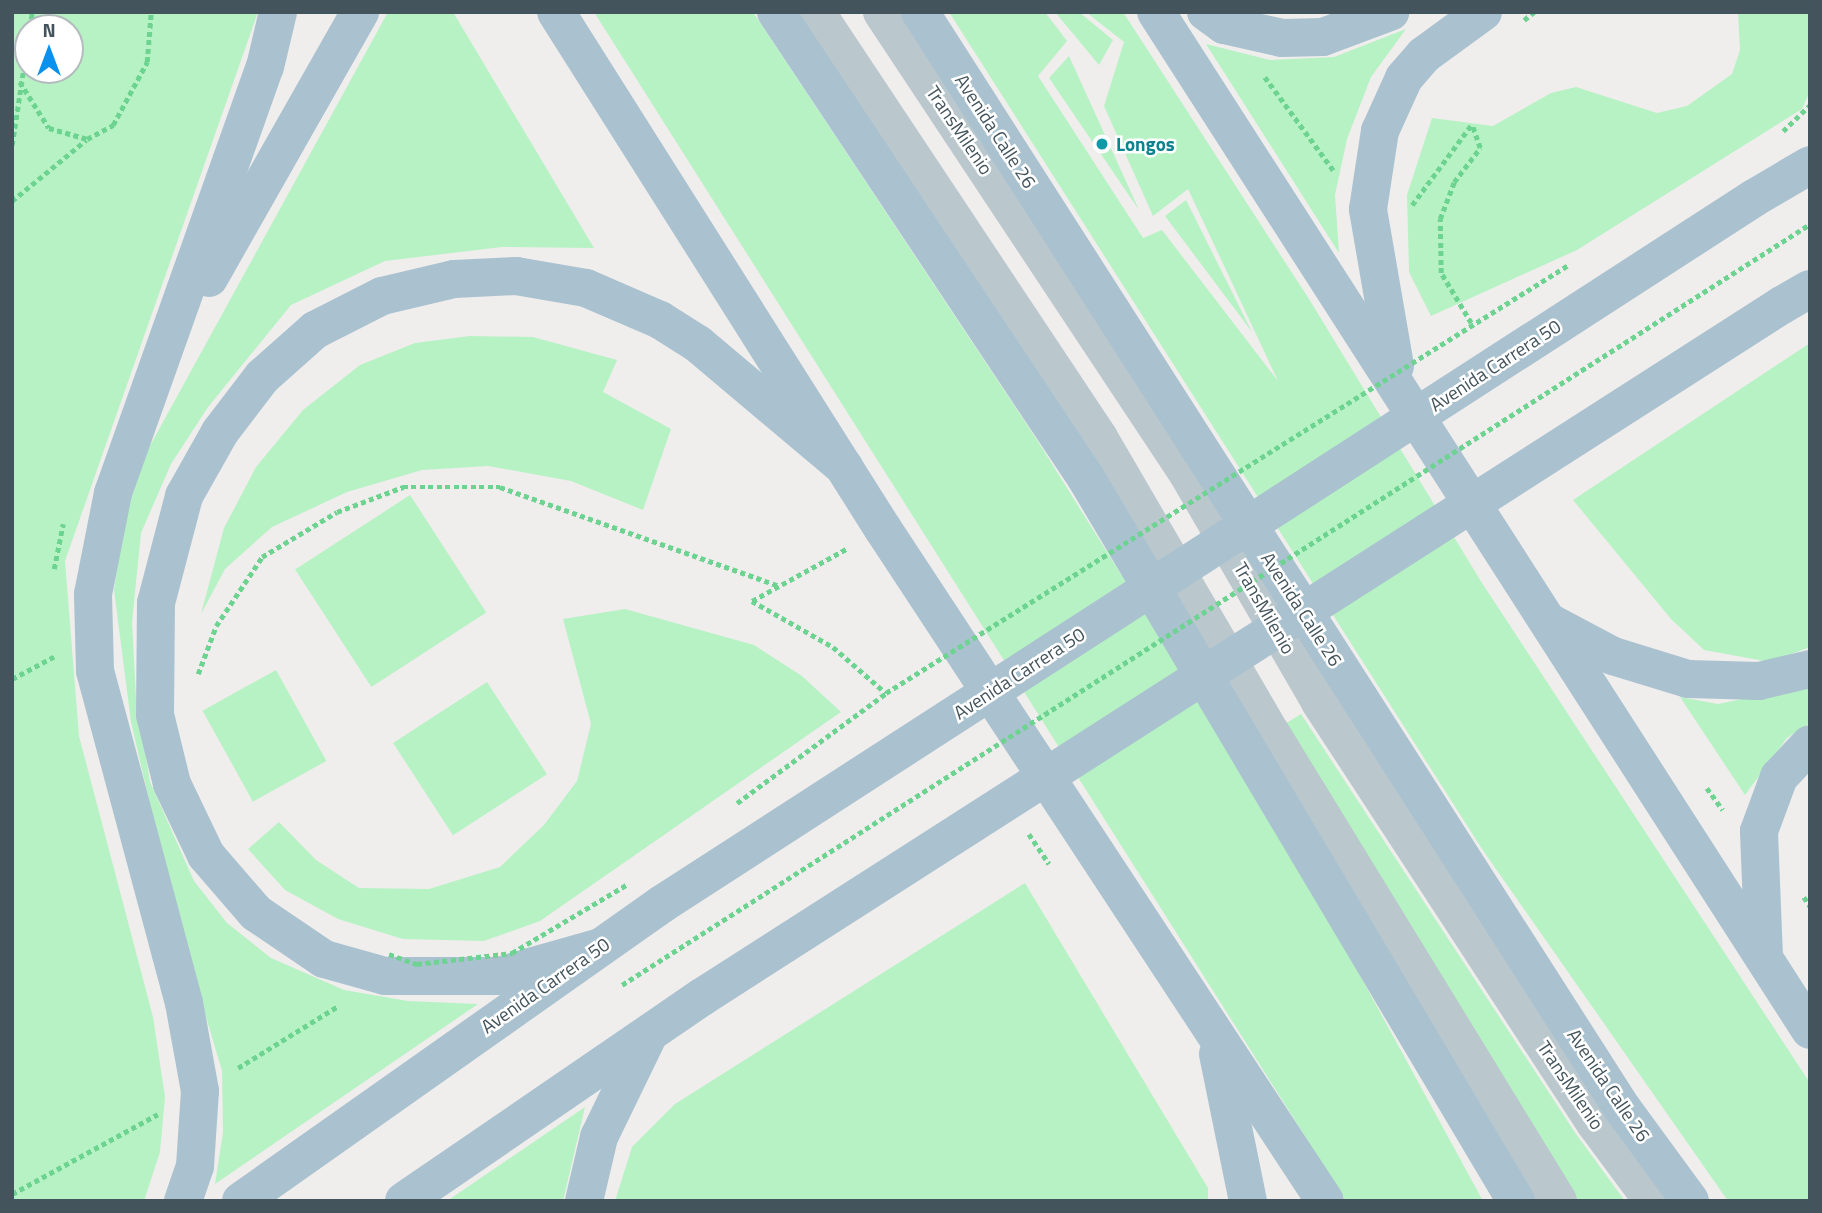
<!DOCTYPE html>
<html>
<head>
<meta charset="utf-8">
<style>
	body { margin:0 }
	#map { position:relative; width:1822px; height:1213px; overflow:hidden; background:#f0eded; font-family:"Titillium Web",sans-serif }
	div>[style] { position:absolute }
	.green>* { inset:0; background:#b7f2c4; transform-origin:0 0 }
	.path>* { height:4.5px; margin-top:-2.25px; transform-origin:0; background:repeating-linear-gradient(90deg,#6cd390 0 5px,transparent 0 8.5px) }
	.minor>* { height:38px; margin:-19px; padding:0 19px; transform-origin:19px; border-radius:19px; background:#bac8ce }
	.major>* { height:38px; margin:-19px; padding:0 19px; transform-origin:19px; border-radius:19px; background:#aac2cf }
	.path-bridge>* { height:4.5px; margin-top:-2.25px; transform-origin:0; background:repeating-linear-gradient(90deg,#6cd390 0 5px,transparent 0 8.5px) }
	.major-bridge>* { height:38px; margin:-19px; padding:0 19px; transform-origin:19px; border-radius:19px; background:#aac2cf }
	.dots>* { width:19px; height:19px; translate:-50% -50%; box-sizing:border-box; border:4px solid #fff; border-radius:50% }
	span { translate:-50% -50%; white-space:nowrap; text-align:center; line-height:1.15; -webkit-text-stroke:5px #fff; paint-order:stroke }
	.street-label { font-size:19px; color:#44545c }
	.culture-label { font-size:19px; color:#0d838f; font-weight:700 }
	.left { translate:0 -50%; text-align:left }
	.frame { position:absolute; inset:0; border:14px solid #44545c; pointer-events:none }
	.north { position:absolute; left:14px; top:14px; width:70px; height:70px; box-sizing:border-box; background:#fff; border:2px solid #b4bbbe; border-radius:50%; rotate:0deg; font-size:19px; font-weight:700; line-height:28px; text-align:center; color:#44545c }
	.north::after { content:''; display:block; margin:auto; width:24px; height:32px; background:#0a90ed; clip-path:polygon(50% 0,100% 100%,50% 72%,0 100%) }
</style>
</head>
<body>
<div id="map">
	<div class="green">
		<div style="clip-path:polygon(evenodd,12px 12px,258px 12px,65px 561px,79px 736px,153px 1017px,165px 1097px,160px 1152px,144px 1201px,12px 1201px,12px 12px,28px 28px,70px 28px,70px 70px,28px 70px,28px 28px)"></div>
		<div style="clip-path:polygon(388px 12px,453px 12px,594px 248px,502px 247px,385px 261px,291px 305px,208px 407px,171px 464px,141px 533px,132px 622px,136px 697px,150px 782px,194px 881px,227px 923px,271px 958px,344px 990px,408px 1001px,478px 1004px,215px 1184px,223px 1132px,222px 1071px,173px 905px,131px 722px,114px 590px,124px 521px,146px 453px)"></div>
		<div style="clip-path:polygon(594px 12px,753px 12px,1037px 440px,1279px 827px,1483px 1201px,1346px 1201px)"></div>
		<div style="clip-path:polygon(949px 12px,1045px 12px,1067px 41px,1038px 76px,1143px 238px,1162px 230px,1278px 381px,1188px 189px,1153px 216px,1104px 106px,1124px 42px,1086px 12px,1123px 12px,1309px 299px,1482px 583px,1810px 1083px,1810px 1201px,1728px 1201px,1482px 849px)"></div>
		<div style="clip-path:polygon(1055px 12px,1079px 12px,1113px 40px,1099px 65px)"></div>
		<div style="clip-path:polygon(1738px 12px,1810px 12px,1810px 91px,1802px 109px,1577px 250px,1431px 316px,1409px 272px,1407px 195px,1432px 118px,1493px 126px,1551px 93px,1576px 87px,1657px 113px,1687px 106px,1732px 74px,1740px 50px)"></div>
		<div style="clip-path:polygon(1406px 29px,1371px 77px,1347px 139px,1335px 195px,1339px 253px,1206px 44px,1270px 60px,1334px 57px)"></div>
		<div style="clip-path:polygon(1069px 56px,1139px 210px,1049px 78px)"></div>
		<div style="clip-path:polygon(1186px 200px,1252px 332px,1165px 216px)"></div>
		<div style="clip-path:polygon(470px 336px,533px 337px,617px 360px,603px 392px,671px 429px,643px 510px,571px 481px,488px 466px,422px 470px,347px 492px,272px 527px,225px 569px,201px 614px,224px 528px,256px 467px,303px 410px,360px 365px,415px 343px)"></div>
		<div style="clip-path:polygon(1810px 343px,1810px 647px,1770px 662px,1704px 650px,1671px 619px,1573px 500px)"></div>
		<div style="left:410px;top:495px;width:140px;height:137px;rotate:57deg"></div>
		<div style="clip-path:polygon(625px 609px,754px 645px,802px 676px,841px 712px,540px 921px,484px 941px,403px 939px,338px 919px,285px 890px,248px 849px,279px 822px,316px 860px,359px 888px,429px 889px,500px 867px,544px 825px,577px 781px,591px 724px,563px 619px)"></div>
		<div style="left:276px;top:670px;width:104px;height:84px;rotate:61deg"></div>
		<div style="left:487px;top:682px;width:110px;height:112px;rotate:57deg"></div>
		<div style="clip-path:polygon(1810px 685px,1810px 723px,1787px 738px,1745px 795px,1680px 697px,1718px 704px)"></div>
		<div style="clip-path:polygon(1301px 714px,1576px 1134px,1625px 1201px,1574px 1201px,1277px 729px)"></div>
		<div style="clip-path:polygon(1025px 883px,1208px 1188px,1208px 1201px,615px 1201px,632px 1147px,675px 1104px)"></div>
		<div style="clip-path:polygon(585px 1107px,563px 1201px,447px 1201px)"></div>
	</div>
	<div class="path">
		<div style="left:1524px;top:20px;width:13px;rotate:-39deg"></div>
		<div style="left:1265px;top:77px;width:117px;rotate:53.7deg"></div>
		<div style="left:20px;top:82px;width:54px;rotate:57.8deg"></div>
		<div style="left:49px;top:128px;width:40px;rotate:16deg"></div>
		<div style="left:87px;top:139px;width:30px;rotate:-28deg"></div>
		<div style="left:113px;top:125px;width:72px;rotate:-61.6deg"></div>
		<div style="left:147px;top:62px;width:50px;rotate:-85.4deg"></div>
		<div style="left:1783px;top:131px;width:37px;rotate:-44deg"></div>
		<div style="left:12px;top:145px;width:134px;rotate:-81.4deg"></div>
		<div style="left:12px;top:201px;width:96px;rotate:-39.5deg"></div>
		<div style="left:1412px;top:205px;width:101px;rotate:-53.5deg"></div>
		<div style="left:1471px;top:323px;width:58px;rotate:-121deg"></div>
		<div style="left:1441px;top:273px;width:54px;rotate:-91.1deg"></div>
		<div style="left:1440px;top:219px;width:40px;rotate:-69deg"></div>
		<div style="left:1454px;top:182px;width:43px;rotate:-52.6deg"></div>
		<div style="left:1480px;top:148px;width:24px;rotate:-109deg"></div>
		<div style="left:54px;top:569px;width:46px;rotate:-78.7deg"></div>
		<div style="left:752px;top:601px;width:93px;rotate:29.6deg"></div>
		<div style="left:833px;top:647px;width:70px;rotate:41deg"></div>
		<div style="left:752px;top:601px;width:110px;rotate:-28.9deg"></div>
		<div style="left:198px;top:674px;width:51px;rotate:-69.4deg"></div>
		<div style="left:216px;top:626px;width:83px;rotate:-56.3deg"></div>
		<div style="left:262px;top:557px;width:87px;rotate:-31deg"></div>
		<div style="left:337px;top:512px;width:71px;rotate:-20.7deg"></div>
		<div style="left:403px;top:487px;width:97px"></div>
		<div style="left:500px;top:487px;width:296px;rotate:19.5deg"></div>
		<div style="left:12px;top:679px;width:49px;rotate:-28.1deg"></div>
		<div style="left:1707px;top:788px;width:27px;rotate:54deg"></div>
		<div style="left:1029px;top:834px;width:36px;rotate:56deg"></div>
		<div style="left:1804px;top:897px;width:11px;rotate:56deg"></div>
		<div style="left:238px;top:1068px;width:118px;rotate:-31.8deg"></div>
		<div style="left:12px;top:1194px;width:166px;rotate:-28.7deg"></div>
	</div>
	<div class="minor">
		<div style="left:816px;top:12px;width:511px;rotate:56.4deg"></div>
		<div style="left:1099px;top:438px;width:341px;rotate:59.8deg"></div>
		<div style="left:1271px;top:733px;width:549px;rotate:58.48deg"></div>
		<div style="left:882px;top:12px;width:554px;rotate:56.48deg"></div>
		<div style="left:1188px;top:474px;width:263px;rotate:59.9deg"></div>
		<div style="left:1320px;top:702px;width:503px;rotate:56.85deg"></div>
		<div style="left:1595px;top:1123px;width:97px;rotate:53.4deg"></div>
	</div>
	<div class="major">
		<div style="left:556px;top:12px;width:612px;rotate:57.69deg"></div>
		<div style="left:883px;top:529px;width:804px;rotate:56.67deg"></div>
		<div style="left:776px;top:12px;width:560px;rotate:56.37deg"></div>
		<div style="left:1086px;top:478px;width:841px;rotate:59.26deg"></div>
		<div style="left:920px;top:12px;width:1302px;rotate:57.36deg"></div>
		<div style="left:1622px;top:1108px;width:115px;rotate:53.8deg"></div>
		<div style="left:1156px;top:12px;width:1210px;rotate:57.28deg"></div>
		<div style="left:1206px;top:12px;width:22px;rotate:36deg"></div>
		<div style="left:1224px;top:25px;width:59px;rotate:12.6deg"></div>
		<div style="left:1282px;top:38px;width:41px;rotate:-1.4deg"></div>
		<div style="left:1323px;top:37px;width:72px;rotate:-20.5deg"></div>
		<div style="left:1754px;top:198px;width:65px;rotate:-30.5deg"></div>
		<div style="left:209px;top:278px;width:306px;rotate:-60.4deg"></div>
		<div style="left:1782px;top:305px;width:32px;rotate:-30deg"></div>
		<div style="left:1395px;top:366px;width:159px;rotate:-99.8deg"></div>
		<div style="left:1368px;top:209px;width:79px;rotate:-81.3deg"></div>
		<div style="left:1380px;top:131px;width:58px;rotate:-65.6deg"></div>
		<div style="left:1404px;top:78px;width:30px;rotate:-49deg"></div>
		<div style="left:1424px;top:55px;width:73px;rotate:-36.1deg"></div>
		<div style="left:1549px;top:622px;width:72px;rotate:28deg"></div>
		<div style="left:1613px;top:656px;width:78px;rotate:17deg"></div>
		<div style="left:1688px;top:679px;width:71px;rotate:1.6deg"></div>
		<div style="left:1759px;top:681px;width:52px;rotate:-13.2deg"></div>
		<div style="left:597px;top:948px;width:102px;rotate:164.1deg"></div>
		<div style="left:499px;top:976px;width:114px;rotate:180deg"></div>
		<div style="left:385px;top:976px;width:63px;rotate:-164.4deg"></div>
		<div style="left:324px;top:959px;width:82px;rotate:-145.9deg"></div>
		<div style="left:256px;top:913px;width:77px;rotate:-130.8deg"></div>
		<div style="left:206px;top:855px;width:79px;rotate:-115.6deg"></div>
		<div style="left:172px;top:784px;width:71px;rotate:-103.8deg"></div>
		<div style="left:155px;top:715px;width:112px;rotate:-89.5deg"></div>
		<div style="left:156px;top:603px;width:111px;rotate:-75.3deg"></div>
		<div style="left:184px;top:496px;width:73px;rotate:-60.6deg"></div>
		<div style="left:220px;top:432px;width:69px;rotate:-52.6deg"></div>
		<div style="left:262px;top:377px;width:71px;rotate:-41.6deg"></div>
		<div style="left:315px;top:330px;width:75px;rotate:-26.9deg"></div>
		<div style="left:382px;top:296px;width:74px;rotate:-13.3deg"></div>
		<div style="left:454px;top:279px;width:62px;rotate:-2.8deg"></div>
		<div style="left:516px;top:276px;width:71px;rotate:9.7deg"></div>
		<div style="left:586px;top:288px;width:81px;rotate:23.4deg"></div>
		<div style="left:660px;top:320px;width:45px;rotate:32.3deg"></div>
		<div style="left:698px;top:344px;width:191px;rotate:40.1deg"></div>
		<div style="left:1764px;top:957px;width:126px;rotate:-92.3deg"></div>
		<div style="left:1759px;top:831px;width:58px;rotate:-69.7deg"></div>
		<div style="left:1779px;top:777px;width:45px;rotate:-46.8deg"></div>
		<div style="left:1218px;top:1054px;width:150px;rotate:78.5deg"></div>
		<div style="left:183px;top:1201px;width:37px;rotate:-71deg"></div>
		<div style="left:195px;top:1166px;width:75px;rotate:-86.2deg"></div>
		<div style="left:200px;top:1091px;width:89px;rotate:-100.3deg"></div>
		<div style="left:184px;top:1003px;width:344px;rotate:-105deg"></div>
		<div style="left:95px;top:671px;width:77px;rotate:-91.5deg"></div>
		<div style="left:93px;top:594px;width:103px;rotate:-78.8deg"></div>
		<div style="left:113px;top:493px;width:452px;rotate:-70.4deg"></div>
		<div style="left:265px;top:67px;width:57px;rotate:-76.7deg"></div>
		<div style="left:241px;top:1201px;width:515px;rotate:-35.2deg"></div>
		<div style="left:404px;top:1201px;width:361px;rotate:-34.4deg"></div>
		<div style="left:584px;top:1201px;width:66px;rotate:-76.8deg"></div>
		<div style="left:599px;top:1137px;width:110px;rotate:-64.1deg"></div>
	</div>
	<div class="path-bridge">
		<div style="left:737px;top:803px;width:185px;rotate:-36.4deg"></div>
		<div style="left:886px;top:693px;width:807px;rotate:-32.1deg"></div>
		<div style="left:389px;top:954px;width:30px;rotate:20deg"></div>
		<div style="left:417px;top:964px;width:96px;rotate:-6.6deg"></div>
		<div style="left:512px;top:953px;width:133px;rotate:-30.8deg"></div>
		<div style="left:622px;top:985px;width:1411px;rotate:-32.64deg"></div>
	</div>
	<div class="major-bridge">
		<div style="left:662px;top:904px;width:1300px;rotate:-32.88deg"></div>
		<div style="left:702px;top:997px;width:1283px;rotate:-32.65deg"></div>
	</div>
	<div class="dots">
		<div style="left:1102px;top:144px;background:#0f9aa8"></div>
	</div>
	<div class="street-label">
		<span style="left:960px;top:130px;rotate:56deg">TransMilenio</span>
		<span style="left:996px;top:131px;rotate:57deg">Avenida Calle 26</span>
		<span style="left:1495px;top:365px;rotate:-33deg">Avenida Carrera 50</span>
		<span style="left:1265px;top:608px;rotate:60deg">TransMilenio</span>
		<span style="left:1302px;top:609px;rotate:57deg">Avenida Calle 26</span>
		<span style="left:1019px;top:673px;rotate:-33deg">Avenida Carrera 50</span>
		<span style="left:545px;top:985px;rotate:-35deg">Avenida Carrera 50</span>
		<span style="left:1571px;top:1085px;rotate:56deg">TransMilenio</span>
		<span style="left:1609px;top:1085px;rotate:56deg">Avenida Calle 26</span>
	</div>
	<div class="culture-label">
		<span class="left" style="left:1116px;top:144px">Longos</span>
	</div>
	<div class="frame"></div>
	<div class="north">N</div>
</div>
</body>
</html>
